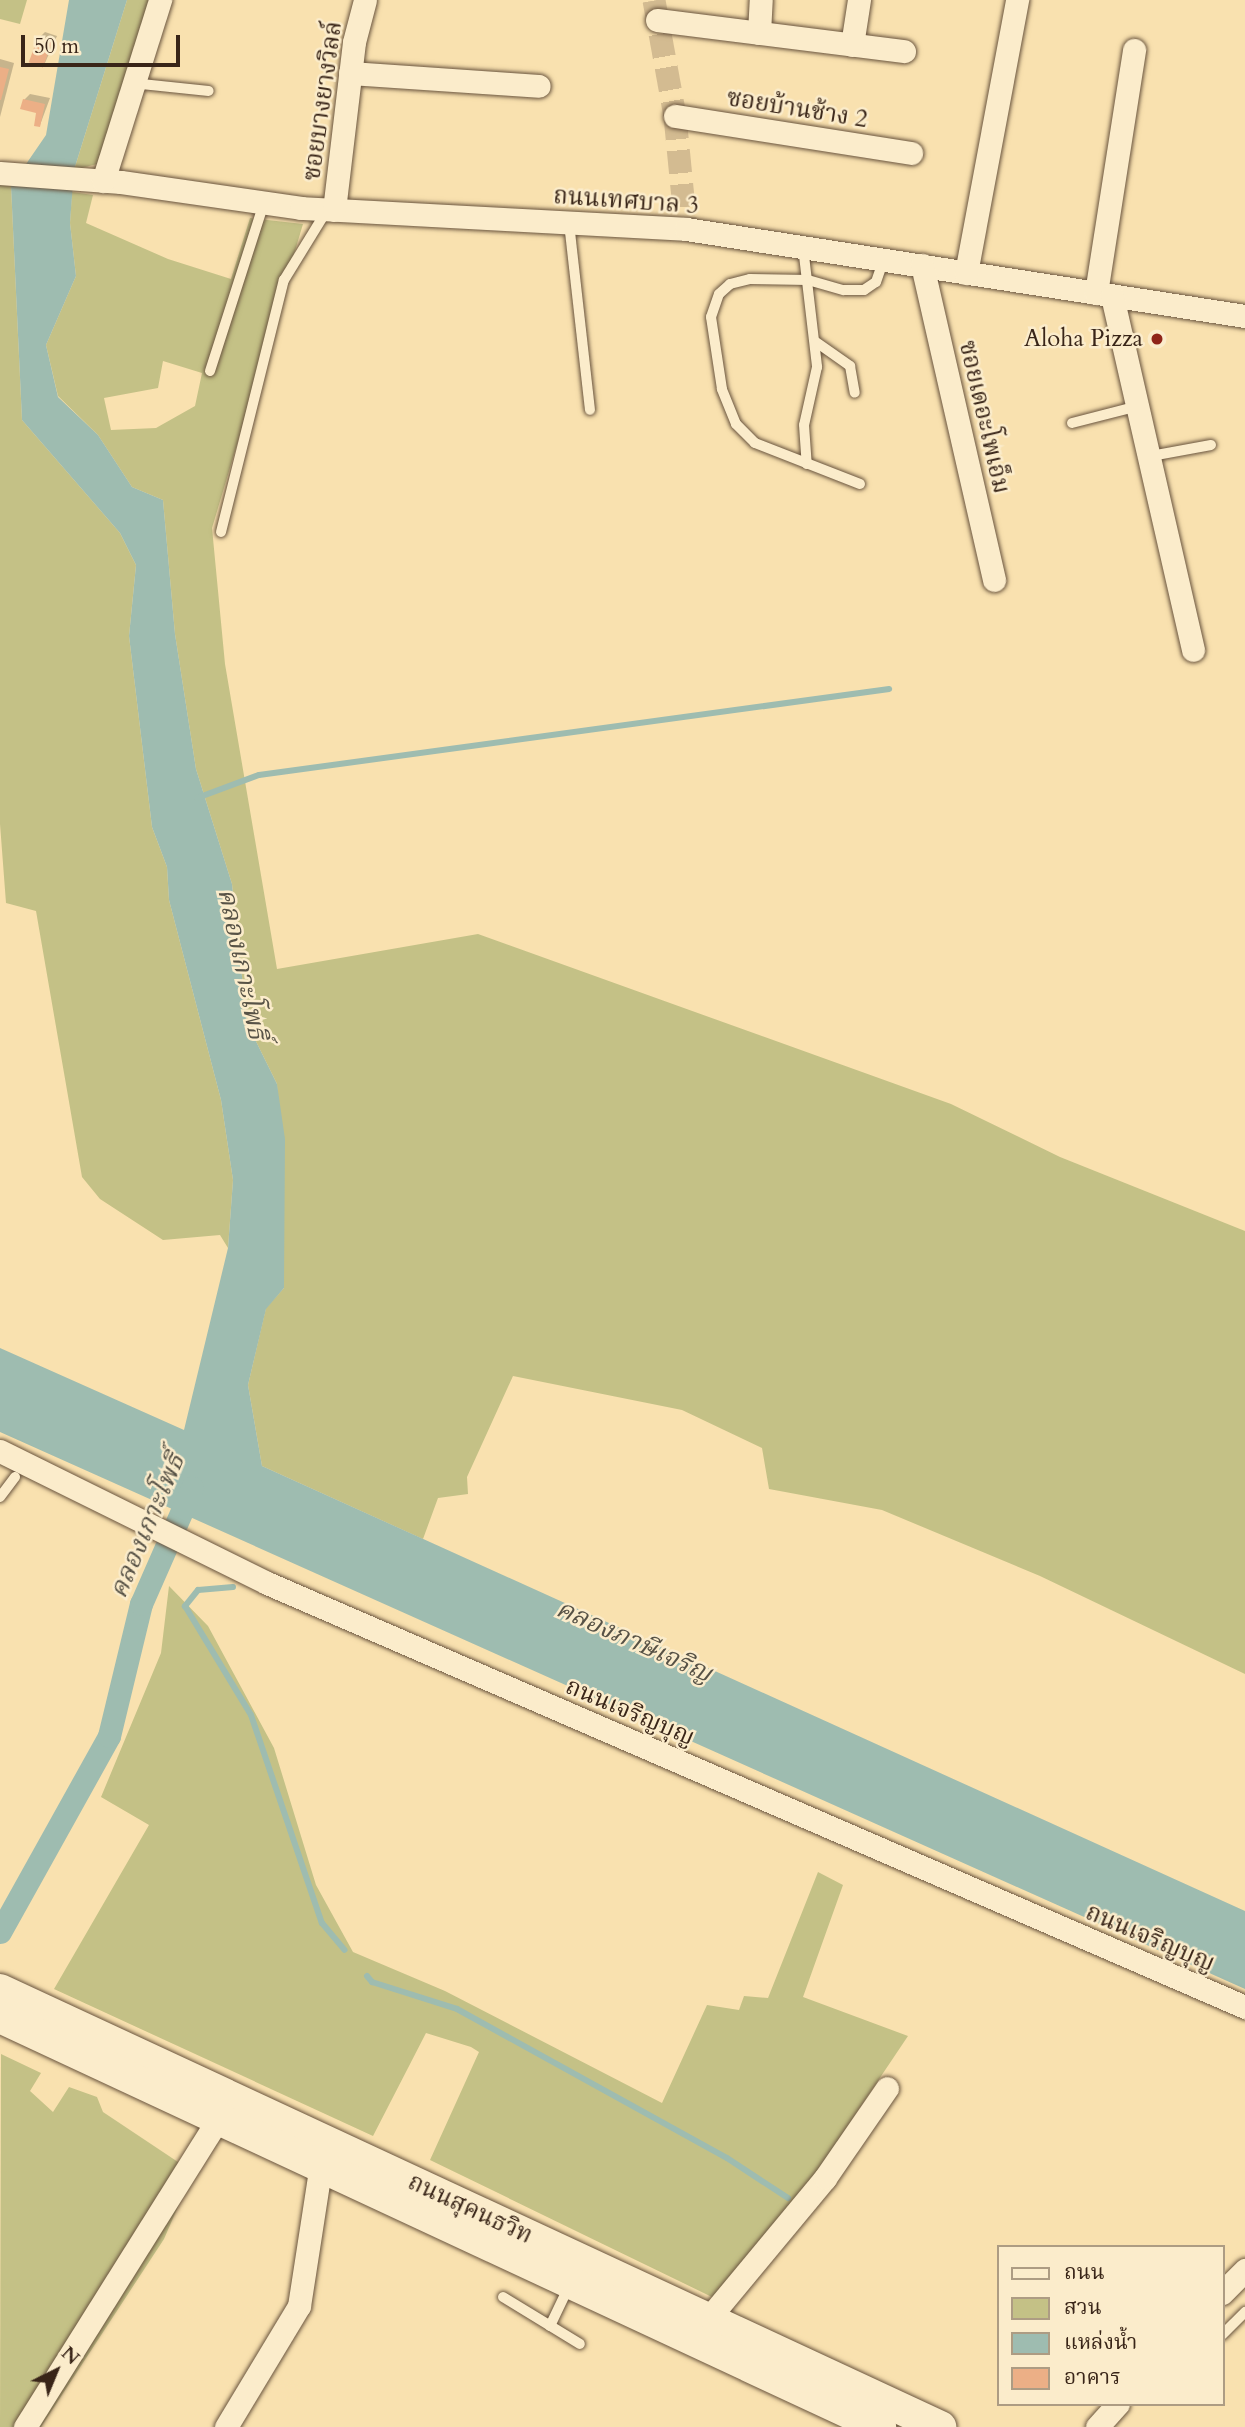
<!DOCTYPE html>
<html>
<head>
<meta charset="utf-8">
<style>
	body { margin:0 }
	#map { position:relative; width:1245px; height:2427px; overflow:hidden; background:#f9e1af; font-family:Cardo,"Noto Serif Thai",serif }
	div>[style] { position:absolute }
	.green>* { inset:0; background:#c4c186 }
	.water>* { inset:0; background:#9ebcb0 }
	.shadow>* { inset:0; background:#0003 }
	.stream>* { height:6px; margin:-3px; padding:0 3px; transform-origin:3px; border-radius:3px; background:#9ebcb0 }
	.canal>* { height:23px; margin:-11.5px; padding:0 11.5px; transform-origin:11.5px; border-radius:11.5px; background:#9ebcb0 }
	.building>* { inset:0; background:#ecaf86; transform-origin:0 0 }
	.street-tunnel>* { height:23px; margin-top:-11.5px; transform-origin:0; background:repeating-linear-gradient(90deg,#d3bb91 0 23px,transparent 0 34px) }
	.roads { filter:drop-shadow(0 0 2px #69543e) drop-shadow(0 0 2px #69543e) }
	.lane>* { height:10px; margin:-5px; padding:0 5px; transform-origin:5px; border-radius:5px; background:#fbeccb }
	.street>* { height:23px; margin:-11.5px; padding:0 11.5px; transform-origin:11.5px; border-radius:11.5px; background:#fbeccb }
	.secondary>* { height:32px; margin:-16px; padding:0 16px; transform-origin:16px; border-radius:16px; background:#fbeccb }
	.dots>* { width:19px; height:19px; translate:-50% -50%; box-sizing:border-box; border:4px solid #fbeccb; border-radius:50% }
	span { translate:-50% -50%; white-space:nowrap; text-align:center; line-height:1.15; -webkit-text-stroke:5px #fbeccb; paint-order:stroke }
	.street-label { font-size:24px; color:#392518 }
	.poi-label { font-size:24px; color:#392518 }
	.right { translate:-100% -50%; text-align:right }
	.water-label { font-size:26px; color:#575246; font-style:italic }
	.legend { position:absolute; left:997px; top:2245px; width:228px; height:161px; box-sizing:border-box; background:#fbeccb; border:2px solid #ad9c83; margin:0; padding:9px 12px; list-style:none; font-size:21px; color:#392518 }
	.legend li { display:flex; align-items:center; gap:14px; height:35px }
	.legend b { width:35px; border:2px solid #ad9c83 }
	.north { position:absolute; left:21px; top:2336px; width:70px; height:70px; -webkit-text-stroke:5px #fbeccb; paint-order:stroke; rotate:43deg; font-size:19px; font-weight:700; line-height:28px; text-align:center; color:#392518 }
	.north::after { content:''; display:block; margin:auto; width:24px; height:32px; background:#392518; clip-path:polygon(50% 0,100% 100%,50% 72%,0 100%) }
	.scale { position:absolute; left:21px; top:35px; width:159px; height:32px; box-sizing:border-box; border:4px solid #392518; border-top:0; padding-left:9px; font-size:21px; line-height:24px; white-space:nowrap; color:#392518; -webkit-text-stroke:5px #fbeccb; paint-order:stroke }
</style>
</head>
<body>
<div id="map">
	<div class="green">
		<div style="clip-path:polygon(0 0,27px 0,20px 24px,0 19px)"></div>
		<div style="clip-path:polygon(127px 0,155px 0,97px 164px,74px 170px)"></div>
		<div style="clip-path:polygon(0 185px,11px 186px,22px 420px,120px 533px,136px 565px,129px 636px,152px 827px,167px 867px,169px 900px,221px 1100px,233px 1180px,228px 1248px,220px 1235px,163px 1240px,100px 1199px,82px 1177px,36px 911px,6px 903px,0 824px)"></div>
		<div style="clip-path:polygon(evenodd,72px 192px,93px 195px,86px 223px,168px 259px,231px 279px,250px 218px,303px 224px,212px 528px,225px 664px,277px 969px,478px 934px,951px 1104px,1060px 1157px,1245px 1231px,1245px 1674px,1040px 1576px,882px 1510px,769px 1489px,762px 1448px,682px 1410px,513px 1376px,467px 1477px,468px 1494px,438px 1498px,423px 1539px,262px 1466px,248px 1385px,266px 1308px,284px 1288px,277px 1084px,247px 1023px,232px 884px,196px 769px,175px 634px,163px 500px,132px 487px,98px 435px,58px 396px,46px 345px,76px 276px,70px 223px,72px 192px,163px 361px,202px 373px,195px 406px,156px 428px,111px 430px,104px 398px,158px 388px,163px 361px)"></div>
		<div style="clip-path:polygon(169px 1586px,208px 1626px,274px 1748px,316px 1885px,353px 1952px,445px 1991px,662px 2103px,707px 2005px,739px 2010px,744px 1996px,768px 1998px,818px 1872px,843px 1885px,803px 1997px,908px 2036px,808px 2185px,714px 2298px,430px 2160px,479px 2052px,471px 2047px,426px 2033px,373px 2136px,54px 1989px,149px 1825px,101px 1797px,161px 1653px)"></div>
		<div style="clip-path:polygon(1px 2054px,41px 2073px,30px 2091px,53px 2112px,69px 2087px,97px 2097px,103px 2112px,193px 2172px,164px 2239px,41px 2427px,0 2427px)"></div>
	</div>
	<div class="water">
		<div style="clip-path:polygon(69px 0,127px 0,74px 170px,70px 223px,76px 276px,46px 345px,58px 397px,98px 435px,132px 487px,163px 500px,175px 634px,196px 769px,232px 884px,247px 1023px,277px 1084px,285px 1139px,284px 1288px,266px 1309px,248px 1385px,262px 1466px,1245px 1911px,1245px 1989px,0 1432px,0 1348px,184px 1430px,228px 1248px,233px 1180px,221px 1100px,169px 900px,167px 867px,152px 827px,129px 636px,136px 565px,120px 533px,22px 420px,11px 186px,46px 135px)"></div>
	</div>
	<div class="shadow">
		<div style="clip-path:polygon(45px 32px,57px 36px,44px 65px,39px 38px)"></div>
		<div style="clip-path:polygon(0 59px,14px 63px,0 117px)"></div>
		<div style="clip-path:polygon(30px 94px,50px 98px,40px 125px,38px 111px,24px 100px)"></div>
	</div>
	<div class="stream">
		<div style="left:197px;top:798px;width:66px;rotate:-20.4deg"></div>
		<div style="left:259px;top:775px;width:636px;rotate:-7.77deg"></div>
		<div style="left:233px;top:1587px;width:35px;rotate:175deg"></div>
		<div style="left:198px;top:1590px;width:21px;rotate:129deg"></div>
		<div style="left:185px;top:1606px;width:127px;rotate:58.8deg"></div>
		<div style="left:251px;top:1715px;width:220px;rotate:71.2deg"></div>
		<div style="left:322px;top:1923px;width:35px;rotate:50deg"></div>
		<div style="left:367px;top:1976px;width:8px;rotate:50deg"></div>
		<div style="left:372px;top:1982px;width:89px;rotate:17.6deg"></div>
		<div style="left:457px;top:2009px;width:308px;rotate:28.9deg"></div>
		<div style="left:727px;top:2158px;width:73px;rotate:33.3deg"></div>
	</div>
	<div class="canal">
		<div style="left:0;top:1932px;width:224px;rotate:-60.9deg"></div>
		<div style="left:109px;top:1736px;width:136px;rotate:-76.4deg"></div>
		<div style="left:141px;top:1604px;width:127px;rotate:-66.3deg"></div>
	</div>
	<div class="building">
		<div style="left:38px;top:37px;width:15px;height:27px;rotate:20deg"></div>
		<div style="clip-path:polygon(0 67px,9px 69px,1px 100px,0 100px)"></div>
		<div style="clip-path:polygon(23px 99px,45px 104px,40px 127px,34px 126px,36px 113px,20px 109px)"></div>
	</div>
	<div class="street-tunnel">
		<div style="left:654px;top:0;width:118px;rotate:79.7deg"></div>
		<div style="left:675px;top:116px;width:114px;rotate:84.4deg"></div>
	</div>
	<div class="roads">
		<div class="lane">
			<div style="left:132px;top:83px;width:77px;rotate:5.9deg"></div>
			<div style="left:569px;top:223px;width:188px;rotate:83.6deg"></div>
			<div style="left:803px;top:247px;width:121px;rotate:83.3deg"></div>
			<div style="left:817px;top:367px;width:59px;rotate:102.6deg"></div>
			<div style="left:804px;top:425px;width:39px;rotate:86deg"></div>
			<div style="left:816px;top:342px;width:42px;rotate:35.2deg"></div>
			<div style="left:850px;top:366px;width:27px;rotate:80deg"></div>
			<div style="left:210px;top:371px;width:176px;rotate:-72.2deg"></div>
			<div style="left:1072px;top:423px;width:68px;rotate:-14.4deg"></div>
			<div style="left:1151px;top:456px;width:61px;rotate:-10.4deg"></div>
			<div style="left:860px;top:484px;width:113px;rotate:-158.7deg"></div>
			<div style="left:755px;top:443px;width:27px;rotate:-135deg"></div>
			<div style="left:736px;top:424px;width:38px;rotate:-112deg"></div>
			<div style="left:722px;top:389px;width:73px;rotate:-98.7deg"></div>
			<div style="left:711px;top:317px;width:24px;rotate:-71deg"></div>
			<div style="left:719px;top:294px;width:15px;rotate:-42deg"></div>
			<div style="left:730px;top:284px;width:21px;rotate:-14deg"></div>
			<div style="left:750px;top:279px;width:58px;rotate:1deg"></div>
			<div style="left:808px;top:280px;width:37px;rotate:16deg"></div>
			<div style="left:844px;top:290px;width:20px"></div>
			<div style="left:864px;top:290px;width:14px;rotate:-34deg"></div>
			<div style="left:876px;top:282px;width:24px;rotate:-71deg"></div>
			<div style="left:221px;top:532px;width:260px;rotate:-76deg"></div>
			<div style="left:284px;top:280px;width:82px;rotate:-58.4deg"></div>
			<div style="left:0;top:1497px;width:25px;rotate:-53deg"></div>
			<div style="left:503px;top:2297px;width:90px;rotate:31.4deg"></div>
			<div style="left:550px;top:2326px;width:47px;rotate:-64.5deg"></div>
			<div style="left:1222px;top:2335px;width:33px;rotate:-45deg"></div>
		</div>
		<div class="street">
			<div style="left:657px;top:20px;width:249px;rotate:7.2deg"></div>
			<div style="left:759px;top:33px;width:33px;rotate:-87deg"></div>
			<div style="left:852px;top:45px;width:46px;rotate:-81.2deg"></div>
			<div style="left:350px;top:73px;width:189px;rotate:3.9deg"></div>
			<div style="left:675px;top:116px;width:239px;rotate:8.9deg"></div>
			<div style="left:0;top:173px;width:121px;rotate:4.3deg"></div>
			<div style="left:121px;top:182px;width:182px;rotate:8.2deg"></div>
			<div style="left:301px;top:208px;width:386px;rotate:3.1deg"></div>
			<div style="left:686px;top:229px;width:566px;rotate:8.85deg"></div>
			<div style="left:103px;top:181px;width:190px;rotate:-72.5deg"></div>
			<div style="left:334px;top:210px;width:169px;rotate:-83.2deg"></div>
			<div style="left:354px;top:42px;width:43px;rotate:-75.3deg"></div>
			<div style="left:922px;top:265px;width:323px;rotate:77.1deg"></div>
			<div style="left:966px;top:273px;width:278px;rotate:-79.4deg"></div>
			<div style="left:1096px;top:293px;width:246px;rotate:-81.1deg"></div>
			<div style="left:1112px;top:296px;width:363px;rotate:77.1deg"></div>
			<div style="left:0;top:1451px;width:298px;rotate:26.3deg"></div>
			<div style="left:267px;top:1583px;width:1066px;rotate:23.44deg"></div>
			<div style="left:1222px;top:2293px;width:33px;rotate:-45deg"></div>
			<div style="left:708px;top:2319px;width:183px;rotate:-50.3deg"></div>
			<div style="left:825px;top:2178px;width:109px;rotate:-55.4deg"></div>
			<div style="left:25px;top:2427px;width:363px;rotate:-57.9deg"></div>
			<div style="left:226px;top:2427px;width:141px;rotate:-58.9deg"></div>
			<div style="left:299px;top:2306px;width:157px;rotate:-81.2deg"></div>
			<div style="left:1097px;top:2427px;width:31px;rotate:-48deg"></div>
		</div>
		<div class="secondary">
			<div style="left:0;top:1990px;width:1037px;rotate:24.93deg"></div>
			<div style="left:0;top:2017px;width:971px;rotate:24.98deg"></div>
		</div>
	</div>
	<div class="dots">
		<div style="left:1157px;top:339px;background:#8f2418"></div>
	</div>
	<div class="street-label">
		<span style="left:323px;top:101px;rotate:-82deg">ซอยบางยางวิลล์</span>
		<span style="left:797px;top:109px;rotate:9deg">ซอยบ้านช้าง 2</span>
		<span style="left:626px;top:201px;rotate:4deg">ถนนเทศบาล 3</span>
		<span style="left:984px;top:417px;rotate:77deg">ซอยเดอะโพเอ็ม</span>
		<span style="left:630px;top:1712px;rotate:23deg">ถนนเจริญบุญ</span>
		<span style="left:1150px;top:1938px;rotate:23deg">ถนนเจริญบุญ</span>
		<span style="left:470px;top:2209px;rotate:25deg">ถนนสุคนธวิท</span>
	</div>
	<div class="poi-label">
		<span class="right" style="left:1143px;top:339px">Aloha Pizza</span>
	</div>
	<div class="water-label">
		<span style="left:242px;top:964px;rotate:78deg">คลองเกาะโพธิ์</span>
		<span style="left:147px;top:1526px;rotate:-67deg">คลองเกาะโพธิ์</span>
		<span style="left:634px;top:1641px;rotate:24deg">คลองภาษีเจริญ</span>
	</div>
	<ul class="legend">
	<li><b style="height:9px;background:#fbeccb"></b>ถนน</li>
	<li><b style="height:19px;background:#c4c186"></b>สวน</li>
	<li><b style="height:19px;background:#9ebcb0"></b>แหล่งน้ำ</li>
	<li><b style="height:19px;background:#ecaf86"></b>อาคาร</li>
	</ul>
	<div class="north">N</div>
	<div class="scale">50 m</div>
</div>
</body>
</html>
